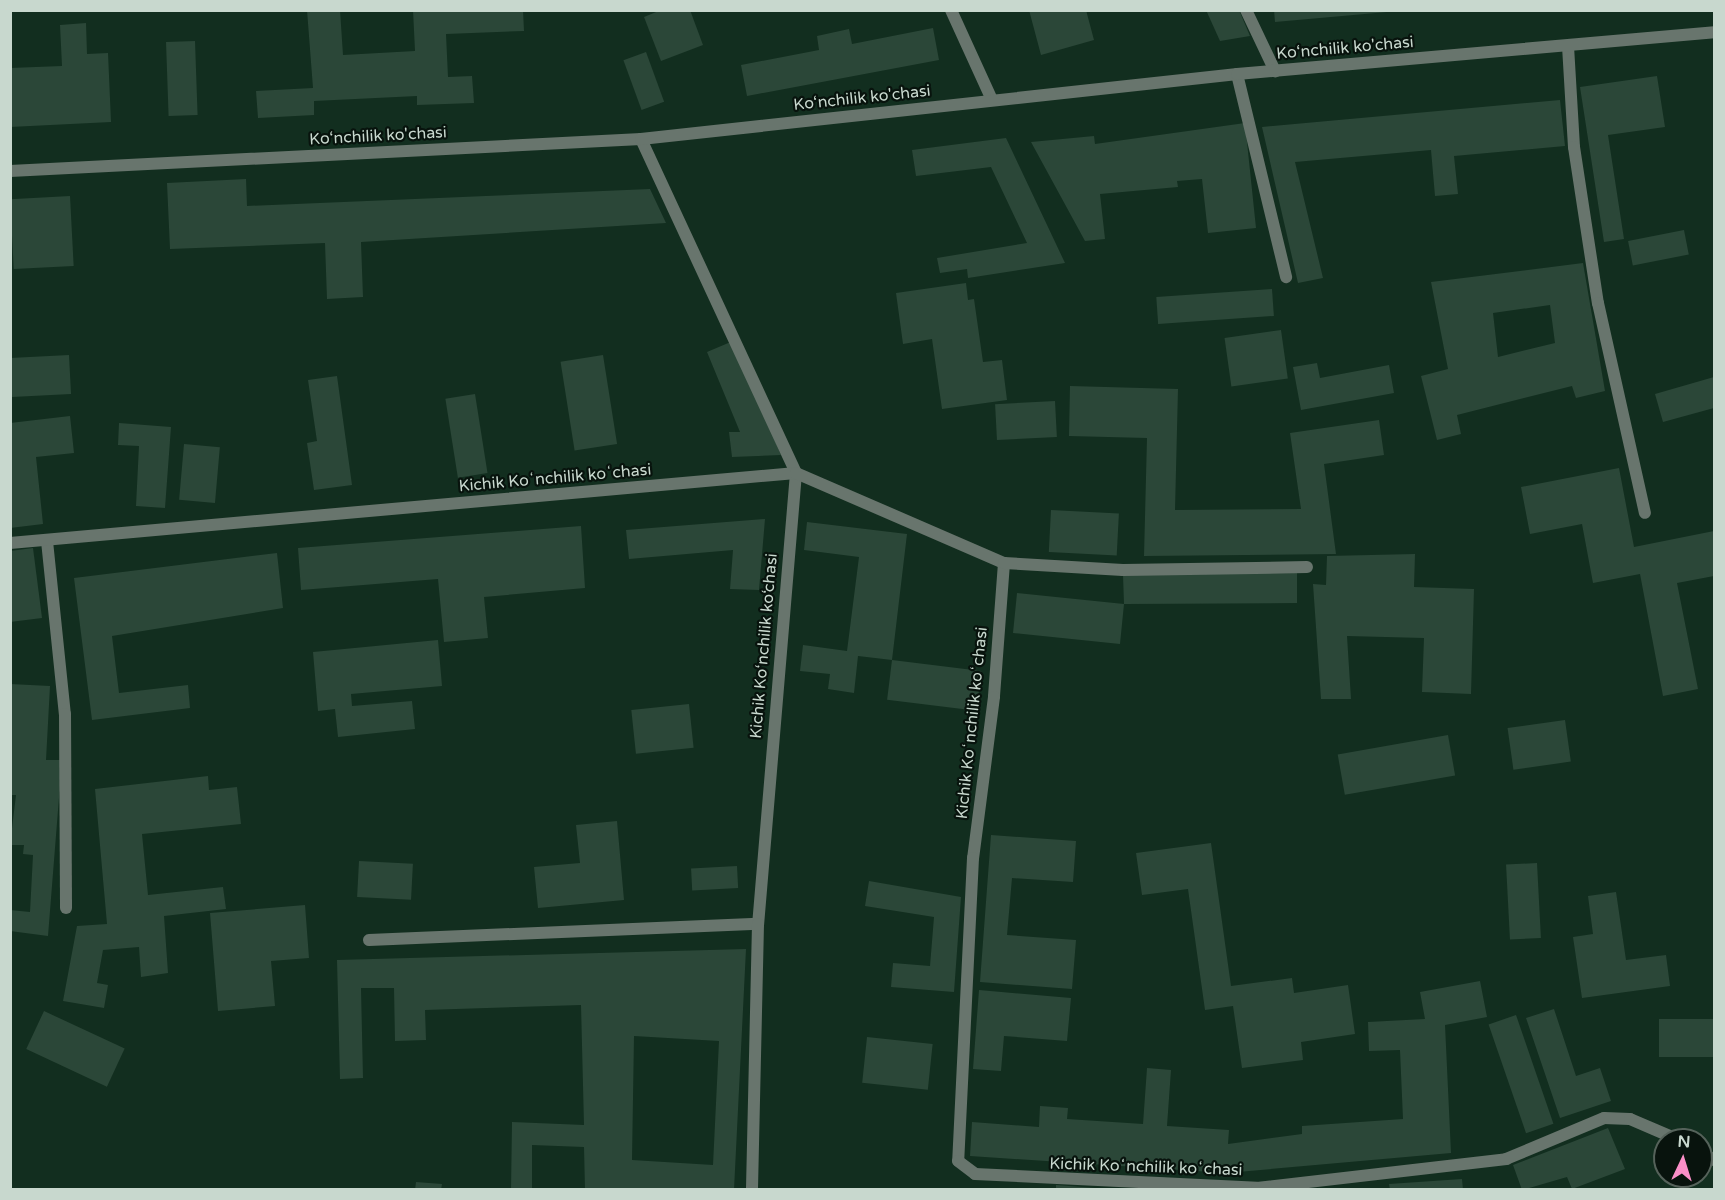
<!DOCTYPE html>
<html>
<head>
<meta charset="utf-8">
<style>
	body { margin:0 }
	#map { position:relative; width:1725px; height:1200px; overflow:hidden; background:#122e1f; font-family:"Varela Round",sans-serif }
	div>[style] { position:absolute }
	.building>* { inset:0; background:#2b4738; transform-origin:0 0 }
	.service>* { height:12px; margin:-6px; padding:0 6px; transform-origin:6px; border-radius:6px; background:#68756d }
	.minor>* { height:12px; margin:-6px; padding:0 6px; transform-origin:6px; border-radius:6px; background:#68756d }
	span { translate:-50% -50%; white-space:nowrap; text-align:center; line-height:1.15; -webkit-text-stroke:4.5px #08130d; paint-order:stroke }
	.street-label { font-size:16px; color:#c8d8ce }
	.frame { position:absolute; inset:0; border:12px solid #c8d8ce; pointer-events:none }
	.north { position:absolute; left:1653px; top:1128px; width:60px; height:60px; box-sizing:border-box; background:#08130d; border:2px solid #55625a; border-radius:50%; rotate:4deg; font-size:16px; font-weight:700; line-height:24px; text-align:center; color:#c8d8ce }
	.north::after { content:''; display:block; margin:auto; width:21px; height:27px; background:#fa8fc7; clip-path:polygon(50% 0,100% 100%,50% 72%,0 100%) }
</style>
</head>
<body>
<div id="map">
	<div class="building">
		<div style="clip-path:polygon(307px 10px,340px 10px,343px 55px,415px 51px,413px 10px,523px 10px,524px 31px,446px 34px,448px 77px,472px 76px,474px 103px,417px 105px,417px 96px,314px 101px,314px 115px,258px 118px,256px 91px,313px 88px)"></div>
		<div style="clip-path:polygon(661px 10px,690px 10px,703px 45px,661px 61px,644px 17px)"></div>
		<div style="clip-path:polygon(1029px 10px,1086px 10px,1094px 40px,1041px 55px)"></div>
		<div style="clip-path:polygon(1206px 10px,1239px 10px,1250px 36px,1220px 41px)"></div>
		<div style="clip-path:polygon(1274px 10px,1387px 10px,1387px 12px,1275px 22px)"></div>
		<div style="clip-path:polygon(86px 23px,87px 54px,108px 53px,111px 122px,10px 127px,10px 68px,62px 66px,60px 25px)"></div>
		<div style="clip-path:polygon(933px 28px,939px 60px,747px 96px,741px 65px,819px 50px,817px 36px,849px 29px,852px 44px)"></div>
		<div style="left:195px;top:41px;width:74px;height:29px;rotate:88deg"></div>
		<div style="left:646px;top:52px;width:53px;height:24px;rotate:70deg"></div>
		<div style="clip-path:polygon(1657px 76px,1665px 127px,1608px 135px,1624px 239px,1604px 242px,1580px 87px)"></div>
		<div style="clip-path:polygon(1560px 100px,1565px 146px,1454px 156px,1458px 194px,1435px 196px,1431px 150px,1295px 162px,1323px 278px,1298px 283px,1262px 127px)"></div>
		<div style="clip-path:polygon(1245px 123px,1256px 228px,1208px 233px,1202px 179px,1177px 181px,1178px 187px,1100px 194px,1105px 239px,1085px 241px,1031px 142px,1094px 136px,1095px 144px)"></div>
		<div style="clip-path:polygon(1006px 138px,1065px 263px,968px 278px,967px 269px,940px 273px,937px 258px,1027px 243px,991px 167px,916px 176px,912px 150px)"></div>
		<div style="clip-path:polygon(246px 179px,247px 206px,650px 189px,666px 223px,361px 242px,363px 297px,327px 299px,325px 243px,170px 249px,167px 183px)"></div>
		<div style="left:70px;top:196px;width:70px;height:60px;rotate:87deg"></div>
		<div style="left:1684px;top:230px;width:25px;height:57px;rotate:79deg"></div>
		<div style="clip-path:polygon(evenodd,1583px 263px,1605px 391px,1576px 398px,1572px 386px,1457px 415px,1461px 434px,1437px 440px,1421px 376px,1448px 369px,1431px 282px,1583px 263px,1550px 305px,1555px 343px,1498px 357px,1493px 313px,1550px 305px)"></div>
		<div style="clip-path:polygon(966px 283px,968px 300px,974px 299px,983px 362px,1002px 360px,1007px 400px,942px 409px,932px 339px,903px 344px,896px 293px)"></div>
		<div style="left:1272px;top:289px;width:27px;height:116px;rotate:86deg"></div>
		<div style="left:1281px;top:330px;width:49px;height:57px;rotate:82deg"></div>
		<div style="clip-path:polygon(733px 341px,781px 455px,732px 457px,729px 432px,740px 432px,707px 352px)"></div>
		<div style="left:69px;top:355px;width:39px;height:59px;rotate:87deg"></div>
		<div style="left:603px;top:355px;width:90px;height:43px;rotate:81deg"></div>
		<div style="clip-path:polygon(1317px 363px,1320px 378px,1389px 365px,1394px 393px,1301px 410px,1293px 367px)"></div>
		<div style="clip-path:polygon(337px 376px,352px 485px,314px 490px,307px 443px,317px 441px,308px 380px)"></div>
		<div style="clip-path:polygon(1714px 377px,1714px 408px,1663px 422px,1655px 394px)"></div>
		<div style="clip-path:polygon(1070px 386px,1178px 389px,1175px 510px,1301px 509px,1290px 433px,1379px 420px,1384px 455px,1324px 464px,1336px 554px,1144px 556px,1147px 438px,1069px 436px)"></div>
		<div style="left:475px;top:394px;width:80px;height:30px;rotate:81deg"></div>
		<div style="left:1055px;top:401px;width:36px;height:60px;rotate:87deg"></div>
		<div style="clip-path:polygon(70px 416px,74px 453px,36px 457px,43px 524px,10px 528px,10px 423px)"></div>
		<div style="clip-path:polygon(119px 423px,171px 427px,165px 508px,136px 506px,139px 446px,118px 445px)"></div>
		<div style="left:184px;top:444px;width:36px;height:56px;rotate:5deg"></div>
		<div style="clip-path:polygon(1619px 468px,1634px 547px,1714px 531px,1714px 576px,1677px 583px,1698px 689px,1663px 696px,1640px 574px,1593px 583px,1582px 524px,1530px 534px,1521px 487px)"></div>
		<div style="left:1051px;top:510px;width:68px;height:42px;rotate:3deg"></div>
		<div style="clip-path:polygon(765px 519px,759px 590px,730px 589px,733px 550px,629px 559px,626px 530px)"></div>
		<div style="clip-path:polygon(807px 522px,907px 534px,892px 660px,858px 656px,854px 693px,828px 689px,830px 674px,800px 671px,803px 645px,847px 651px,859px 557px,804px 550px)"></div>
		<div style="clip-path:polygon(581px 526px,585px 588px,484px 597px,488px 638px,444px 642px,438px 579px,301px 590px,298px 548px)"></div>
		<div style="clip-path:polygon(33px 548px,42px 618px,10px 622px,10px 551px)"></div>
		<div style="clip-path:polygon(277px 553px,283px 608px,112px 636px,119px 693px,188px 685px,190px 708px,92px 720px,74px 578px)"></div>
		<div style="clip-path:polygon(1415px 554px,1414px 587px,1474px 589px,1471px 694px,1422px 692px,1424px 638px,1347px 636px,1351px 699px,1321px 699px,1313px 584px,1326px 585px,1327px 556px)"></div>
		<div style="clip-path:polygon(1297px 573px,1297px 603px,1124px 604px,1120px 644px,1013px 633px,1017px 593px,1124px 604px,1123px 575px)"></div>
		<div style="clip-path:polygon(438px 640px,442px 686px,351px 694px,352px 706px,412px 701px,415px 729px,338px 737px,335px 709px,318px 711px,313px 652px)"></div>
		<div style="left:892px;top:660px;width:90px;height:40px;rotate:7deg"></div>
		<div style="clip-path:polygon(10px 684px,50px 686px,46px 760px,62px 760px,48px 936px,10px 931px,10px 910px,30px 912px,33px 855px,23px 854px,24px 845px,10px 845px,16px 795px,10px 795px)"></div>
		<div style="left:689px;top:704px;width:44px;height:58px;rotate:84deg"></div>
		<div style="left:1565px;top:720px;width:42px;height:58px;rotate:82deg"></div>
		<div style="left:1448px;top:735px;width:41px;height:112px;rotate:80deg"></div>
		<div style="clip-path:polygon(208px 776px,209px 790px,237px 787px,241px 824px,142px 834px,148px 895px,223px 887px,226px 909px,164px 916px,168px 973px,141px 977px,139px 947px,103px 950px,97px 983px,108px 985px,104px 1008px,63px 1001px,77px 926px,107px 924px,95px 789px)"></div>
		<div style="clip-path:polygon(617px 821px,624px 900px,538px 908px,534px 867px,580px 863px,576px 825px)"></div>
		<div style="clip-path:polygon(991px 835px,1076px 841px,1073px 882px,1012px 878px,1007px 935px,1076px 940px,1072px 989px,980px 982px)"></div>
		<div style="clip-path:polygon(1211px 843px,1231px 986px,1292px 978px,1294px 993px,1348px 985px,1355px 1034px,1301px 1042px,1303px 1060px,1242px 1068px,1233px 1006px,1205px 1010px,1188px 889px,1142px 895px,1136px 853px)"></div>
		<div style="left:359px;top:861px;width:54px;height:36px;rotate:3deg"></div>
		<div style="left:1537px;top:863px;width:75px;height:31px;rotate:87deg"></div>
		<div style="left:737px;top:866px;width:22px;height:46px;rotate:87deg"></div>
		<div style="clip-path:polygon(869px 881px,961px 897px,954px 992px,891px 987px,893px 963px,930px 966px,934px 917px,865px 906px)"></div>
		<div style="clip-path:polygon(1616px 892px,1626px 960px,1666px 955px,1670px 986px,1582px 998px,1573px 937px,1593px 934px,1588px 896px)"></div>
		<div style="clip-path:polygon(305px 905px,309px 958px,271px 961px,275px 1006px,218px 1011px,210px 913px)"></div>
		<div style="clip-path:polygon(evenodd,746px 949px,734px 1190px,585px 1190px,584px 1147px,532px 1145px,532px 1190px,511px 1190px,512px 1122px,584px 1125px,581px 1005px,425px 1010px,426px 1040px,395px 1041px,394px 988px,361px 988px,363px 1078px,340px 1079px,337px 960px,746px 949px,634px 1036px,719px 1041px,713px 1165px,632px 1160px,634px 1036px)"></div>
		<div style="clip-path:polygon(1480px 981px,1487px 1017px,1445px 1025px,1451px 1153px,1226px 1173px,970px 1156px,972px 1122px,1039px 1127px,1040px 1106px,1068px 1108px,1067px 1119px,1143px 1124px,1147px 1068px,1171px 1070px,1167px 1126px,1229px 1130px,1228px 1144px,1302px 1134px,1302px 1126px,1403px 1119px,1400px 1050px,1369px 1051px,1368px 1022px,1425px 1019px,1420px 992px)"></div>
		<div style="clip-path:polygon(979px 990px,1071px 998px,1067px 1041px,1004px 1036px,1001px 1071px,973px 1069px)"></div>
		<div style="clip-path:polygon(1554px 1009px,1576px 1076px,1600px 1068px,1611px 1101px,1560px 1118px,1526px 1018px)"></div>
		<div style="left:44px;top:1011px;width:89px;height:42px;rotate:25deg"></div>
		<div style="left:1516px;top:1015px;width:115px;height:29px;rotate:71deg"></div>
		<div style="left:1714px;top:1019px;width:38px;height:55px;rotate:90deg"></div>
		<div style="left:867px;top:1037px;width:66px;height:46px;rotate:6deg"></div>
		<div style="clip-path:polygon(1608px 1128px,1625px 1169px,1572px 1189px,1567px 1177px,1522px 1190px,1513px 1165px)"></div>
		<div style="clip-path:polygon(1462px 1179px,1463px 1190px,1390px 1190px,1389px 1184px)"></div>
		<div style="clip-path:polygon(416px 1182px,442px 1184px,441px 1190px,415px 1190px)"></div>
		<div style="clip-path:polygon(1056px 1185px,1095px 1188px,1095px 1190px,1056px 1190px)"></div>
	</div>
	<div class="service">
		<div style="left:951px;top:10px;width:99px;rotate:65.5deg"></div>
		<div style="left:1237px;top:74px;width:209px;rotate:76.4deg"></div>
		<div style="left:369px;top:940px;width:389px;rotate:-2.4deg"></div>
	</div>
	<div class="minor">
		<div style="left:1246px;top:10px;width:68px;rotate:64.6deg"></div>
		<div style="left:1568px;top:46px;width:101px;rotate:86.6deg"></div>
		<div style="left:1574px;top:147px;width:158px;rotate:81.3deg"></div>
		<div style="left:1598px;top:303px;width:215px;rotate:77.4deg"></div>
		<div style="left:641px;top:139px;width:368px;rotate:65.1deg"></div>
		<div style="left:796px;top:473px;width:453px;rotate:94.8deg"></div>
		<div style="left:758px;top:924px;width:266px;rotate:91.3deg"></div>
		<div style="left:10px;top:171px;width:632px;rotate:-2.9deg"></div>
		<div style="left:641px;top:139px;width:600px;rotate:-6.22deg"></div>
		<div style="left:1237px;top:74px;width:479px;rotate:-5deg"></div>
		<div style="left:47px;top:541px;width:174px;rotate:84.1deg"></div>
		<div style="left:65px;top:714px;width:194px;rotate:89.7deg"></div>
		<div style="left:10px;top:543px;width:789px;rotate:-5.09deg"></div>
		<div style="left:796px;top:473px;width:227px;rotate:23.4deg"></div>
		<div style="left:1004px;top:563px;width:134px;rotate:94.3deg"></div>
		<div style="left:994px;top:697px;width:162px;rotate:97.4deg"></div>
		<div style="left:973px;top:858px;width:303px;rotate:92.8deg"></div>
		<div style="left:958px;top:1161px;width:21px;rotate:37deg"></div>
		<div style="left:975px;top:1174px;width:282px;rotate:2.8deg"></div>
		<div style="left:1257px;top:1188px;width:251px;rotate:-6.6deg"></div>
		<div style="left:1506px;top:1159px;width:106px;rotate:-22.7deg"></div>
		<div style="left:1604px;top:1118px;width:26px;rotate:2deg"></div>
		<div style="left:1630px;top:1119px;width:53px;rotate:23.2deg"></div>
		<div style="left:1004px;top:563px;width:119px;rotate:3.4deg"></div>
		<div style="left:1123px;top:570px;width:184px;rotate:-0.9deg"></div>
		<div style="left:1701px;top:1152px;width:15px;rotate:32deg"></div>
	</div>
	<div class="street-label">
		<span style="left:1345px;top:48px;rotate:-5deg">Ko‘nchilik ko'chasi</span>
		<span style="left:862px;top:98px;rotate:-6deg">Ko‘nchilik ko'chasi</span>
		<span style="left:378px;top:136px;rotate:-3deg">Ko‘nchilik ko'chasi</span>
		<span style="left:555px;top:478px;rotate:-5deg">Kichik Koʻnchilik koʻchasi</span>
		<span style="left:764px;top:646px;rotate:-85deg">Kichik Ko‘nchilik ko‘chasi</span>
		<span style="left:972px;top:723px;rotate:-84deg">Kichik Koʻnchilik koʻchasi</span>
		<span style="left:1146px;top:1167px;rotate:2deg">Kichik Koʻnchilik koʻchasi</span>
	</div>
	<div class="frame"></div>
	<div class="north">N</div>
</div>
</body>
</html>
